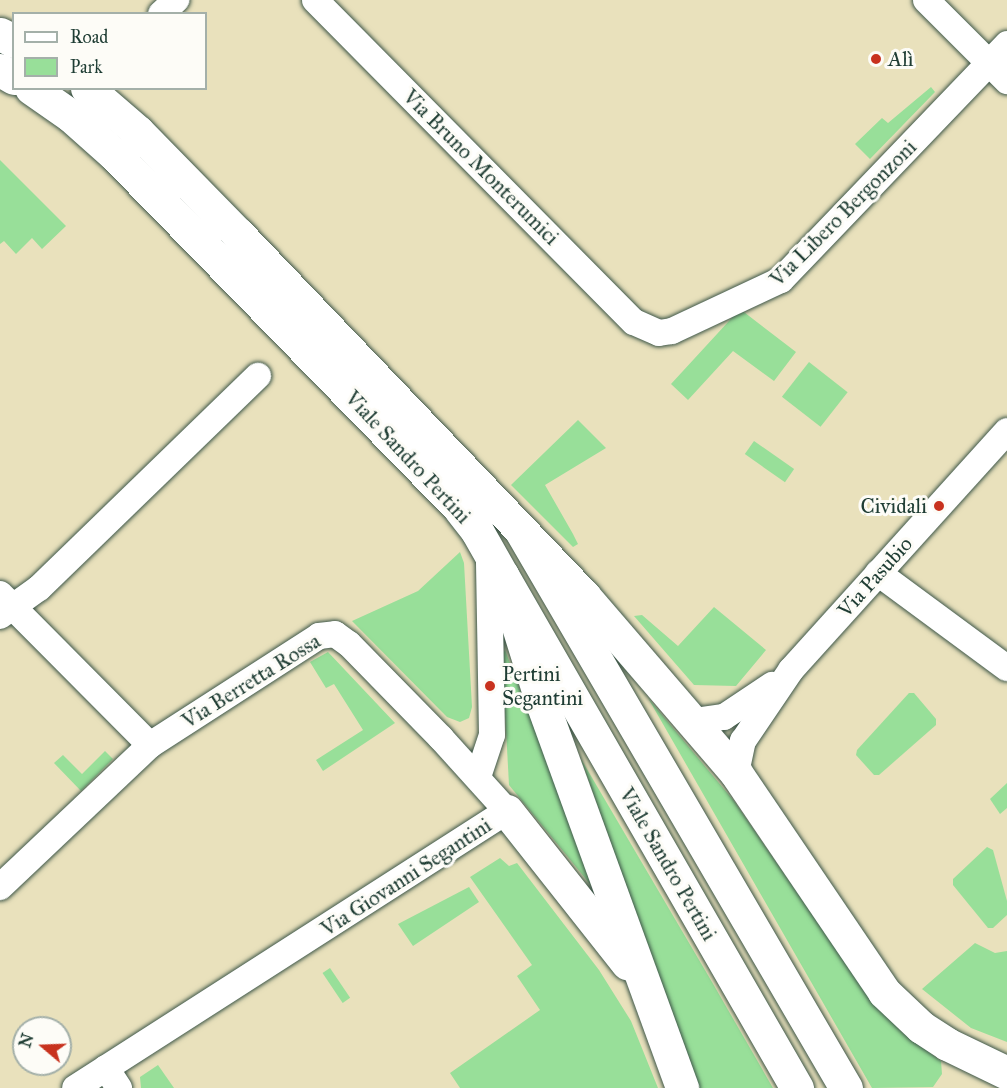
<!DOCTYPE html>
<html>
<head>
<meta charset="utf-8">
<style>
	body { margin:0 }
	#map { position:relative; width:1007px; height:1088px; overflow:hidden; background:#e9e1bc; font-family:"IM FELL Great Primer",serif }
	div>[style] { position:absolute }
	.green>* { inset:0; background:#98df99; transform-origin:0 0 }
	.roads { filter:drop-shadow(0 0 2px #3d5648) drop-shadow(0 0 2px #3d5648) }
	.minor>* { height:26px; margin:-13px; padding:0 13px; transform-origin:13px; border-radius:13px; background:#fff }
	.major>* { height:33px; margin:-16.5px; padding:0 16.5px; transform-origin:16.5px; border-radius:16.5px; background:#fff }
	.highway>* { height:33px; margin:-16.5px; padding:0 16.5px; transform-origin:16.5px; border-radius:16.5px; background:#fff }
	.dots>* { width:16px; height:16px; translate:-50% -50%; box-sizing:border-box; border:3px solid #fdfcf7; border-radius:50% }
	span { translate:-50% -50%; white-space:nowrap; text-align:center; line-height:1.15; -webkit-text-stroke:6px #fdfcf7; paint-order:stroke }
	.poi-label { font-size:21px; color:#1f3d34 }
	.left { translate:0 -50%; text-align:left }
	.right { translate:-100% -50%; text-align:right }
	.street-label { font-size:21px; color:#1f3d34 }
	.legend { position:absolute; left:12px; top:12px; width:195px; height:78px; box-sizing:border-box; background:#fdfcf7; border:2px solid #a4b0a9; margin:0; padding:8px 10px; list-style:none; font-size:18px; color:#1f3d34 }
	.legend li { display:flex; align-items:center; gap:12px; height:30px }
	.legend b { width:30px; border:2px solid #a4b0a9 }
	.north { position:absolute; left:12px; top:1016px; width:60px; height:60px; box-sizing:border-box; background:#fdfcf7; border:2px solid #a4b0a9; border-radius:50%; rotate:289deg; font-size:16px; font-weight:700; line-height:24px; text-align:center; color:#1f3d34 }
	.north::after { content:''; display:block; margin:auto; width:21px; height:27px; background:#c8321e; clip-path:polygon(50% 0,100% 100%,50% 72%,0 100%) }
</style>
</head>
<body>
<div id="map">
	<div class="green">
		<div style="clip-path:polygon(931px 87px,935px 92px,870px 159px,855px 144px,882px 118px,888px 123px)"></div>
		<div style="clip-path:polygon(0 160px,66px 226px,42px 249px,32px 238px,16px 254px,4px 241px,0 244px)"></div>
		<div style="clip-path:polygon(740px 309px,796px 352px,774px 381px,733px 351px,688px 400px,671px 384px)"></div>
		<div style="left:809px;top:362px;width:49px;height:44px;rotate:38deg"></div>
		<div style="clip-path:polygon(578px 420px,606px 448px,545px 485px,573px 534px,578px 544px,573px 547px,511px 485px)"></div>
		<div style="left:754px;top:441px;width:49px;height:16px;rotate:35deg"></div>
		<div style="clip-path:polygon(460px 552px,464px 563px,472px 707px,469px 718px,460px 722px,447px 717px,352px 621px,418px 591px)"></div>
		<div style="clip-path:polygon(714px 607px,766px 650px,736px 686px,694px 685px,634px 616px,642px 615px,678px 646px)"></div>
		<div style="clip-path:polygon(505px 650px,596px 885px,594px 889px,509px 785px,502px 655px)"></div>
		<div style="clip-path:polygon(328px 652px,395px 723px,323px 771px,316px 760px,363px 730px,334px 684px,326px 688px,310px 662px)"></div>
		<div style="clip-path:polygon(909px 693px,914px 693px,936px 719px,936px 725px,879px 775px,874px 775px,856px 755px,857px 750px)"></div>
		<div style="clip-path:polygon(648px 698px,734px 801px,869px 997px,903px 1033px,941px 1061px,942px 1074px,933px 1087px,872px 1088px)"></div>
		<div style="clip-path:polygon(105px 751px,113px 759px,81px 791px,54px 763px,63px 755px,82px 774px)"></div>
		<div style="clip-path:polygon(581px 759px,712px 982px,773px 1088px,697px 1088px)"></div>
		<div style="clip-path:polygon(1007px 783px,1007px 808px,1000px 814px,990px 799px)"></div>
		<div style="clip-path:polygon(987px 847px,993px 850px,1007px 901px,1007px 915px,993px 928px,988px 928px,953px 885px,953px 879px)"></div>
		<div style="clip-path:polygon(500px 858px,509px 866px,517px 863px,599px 970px,631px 1021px,658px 1088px,460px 1088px,450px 1073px,540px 1010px,517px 976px,532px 965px,470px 877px)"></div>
		<div style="clip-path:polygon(469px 887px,479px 902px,413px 946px,398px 924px)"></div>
		<div style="clip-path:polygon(975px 943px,995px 953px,1007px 951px,1007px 1042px,971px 1028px,922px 989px)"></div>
		<div style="left:330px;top:968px;width:36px;height:9px;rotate:56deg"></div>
		<div style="clip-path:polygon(158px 1065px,174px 1088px,141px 1088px,140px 1077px)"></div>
	</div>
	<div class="roads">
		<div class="minor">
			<div style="left:315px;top:0;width:453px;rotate:45.3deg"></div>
			<div style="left:634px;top:322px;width:27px;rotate:24deg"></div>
			<div style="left:659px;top:333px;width:13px;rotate:-9deg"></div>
			<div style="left:672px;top:331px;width:120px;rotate:-25.1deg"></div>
			<div style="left:781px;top:280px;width:327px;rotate:-46.2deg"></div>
			<div style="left:926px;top:0;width:115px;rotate:45deg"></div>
			<div style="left:161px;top:14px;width:21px;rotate:-43deg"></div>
			<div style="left:878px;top:573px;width:160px;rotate:36.4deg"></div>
			<div style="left:0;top:594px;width:213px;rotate:45.2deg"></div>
			<div style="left:150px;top:745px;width:201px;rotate:-32.8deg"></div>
			<div style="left:319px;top:636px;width:16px;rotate:-7deg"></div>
			<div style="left:335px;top:634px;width:17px;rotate:36deg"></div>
			<div style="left:349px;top:644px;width:132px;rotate:45.6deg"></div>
			<div style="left:441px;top:738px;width:98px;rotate:47.9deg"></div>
			<div style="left:507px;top:811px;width:513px;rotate:147.33deg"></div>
			<div style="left:0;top:616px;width:48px;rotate:-35.7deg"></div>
			<div style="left:39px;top:588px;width:305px;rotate:-44.1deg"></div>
			<div style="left:694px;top:721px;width:30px;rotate:-8deg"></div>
			<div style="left:724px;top:717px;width:58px;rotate:-33.7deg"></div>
			<div style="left:736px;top:773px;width:33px;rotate:-78deg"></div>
			<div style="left:743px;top:741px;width:86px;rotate:-55.9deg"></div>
			<div style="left:791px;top:670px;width:322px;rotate:-47.9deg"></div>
			<div style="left:478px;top:777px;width:44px;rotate:-71.6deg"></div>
			<div style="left:492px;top:735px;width:180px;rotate:-91deg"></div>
			<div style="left:0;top:887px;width:207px;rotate:-43.4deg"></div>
			<div style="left:106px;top:1068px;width:24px;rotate:57deg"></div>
		</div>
		<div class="major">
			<div style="left:0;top:34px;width:16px;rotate:27deg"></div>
			<div style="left:0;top:70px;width:16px;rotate:30deg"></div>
			<div style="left:31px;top:88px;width:49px;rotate:35deg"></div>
			<div style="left:71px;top:116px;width:57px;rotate:41.5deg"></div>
			<div style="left:114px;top:154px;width:496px;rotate:45.7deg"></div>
			<div style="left:460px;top:509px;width:28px;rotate:52deg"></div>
			<div style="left:477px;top:531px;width:51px;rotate:60.4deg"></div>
			<div style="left:502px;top:575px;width:131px;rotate:72.7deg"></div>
			<div style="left:541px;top:700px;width:413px;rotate:70deg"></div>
			<div style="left:87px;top:88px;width:67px;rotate:40.8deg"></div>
			<div style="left:138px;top:132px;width:143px;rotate:45.6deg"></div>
			<div style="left:238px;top:234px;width:501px;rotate:46.29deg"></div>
			<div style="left:584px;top:596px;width:233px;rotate:49.3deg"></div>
			<div style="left:736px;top:773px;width:264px;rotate:55.9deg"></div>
			<div style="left:884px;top:992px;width:51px;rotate:43.4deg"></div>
			<div style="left:921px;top:1027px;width:31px;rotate:33deg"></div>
			<div style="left:947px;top:1044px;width:67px;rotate:25.8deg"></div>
			<div style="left:507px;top:811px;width:194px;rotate:51.7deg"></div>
		</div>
		<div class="highway">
			<div style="left:521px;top:531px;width:645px;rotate:59.74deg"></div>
			<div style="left:502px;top:575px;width:592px;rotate:60.1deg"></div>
		</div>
	</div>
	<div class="dots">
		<div style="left:876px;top:59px;background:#c8321e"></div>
		<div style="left:939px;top:506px;background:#c8321e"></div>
		<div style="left:490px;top:686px;background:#c8321e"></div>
	</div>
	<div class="poi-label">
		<span class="left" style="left:888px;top:59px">Alì</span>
		<span class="right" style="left:927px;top:506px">Cividali</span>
		<span class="left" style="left:502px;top:686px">Pertini<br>Segantini</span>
	</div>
	<div class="street-label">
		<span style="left:481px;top:167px;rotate:45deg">Via Bruno Monterumici</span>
		<span style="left:843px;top:213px;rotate:-45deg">Via Libero Bergonzoni</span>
		<span style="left:408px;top:457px;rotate:47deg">Viale Sandro Pertini</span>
		<span style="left:875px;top:577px;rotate:-48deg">Via Pasubio</span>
		<span style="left:251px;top:681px;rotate:-32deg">Via Berretta Rossa</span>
		<span style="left:668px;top:864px;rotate:60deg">Viale Sandro Pertini</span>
		<span style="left:406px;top:877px;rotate:-33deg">Via Giovanni Segantini</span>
	</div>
	<ul class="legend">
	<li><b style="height:8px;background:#fff"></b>Road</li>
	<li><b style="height:16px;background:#98df99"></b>Park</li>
	</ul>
	<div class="north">N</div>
</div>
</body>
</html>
